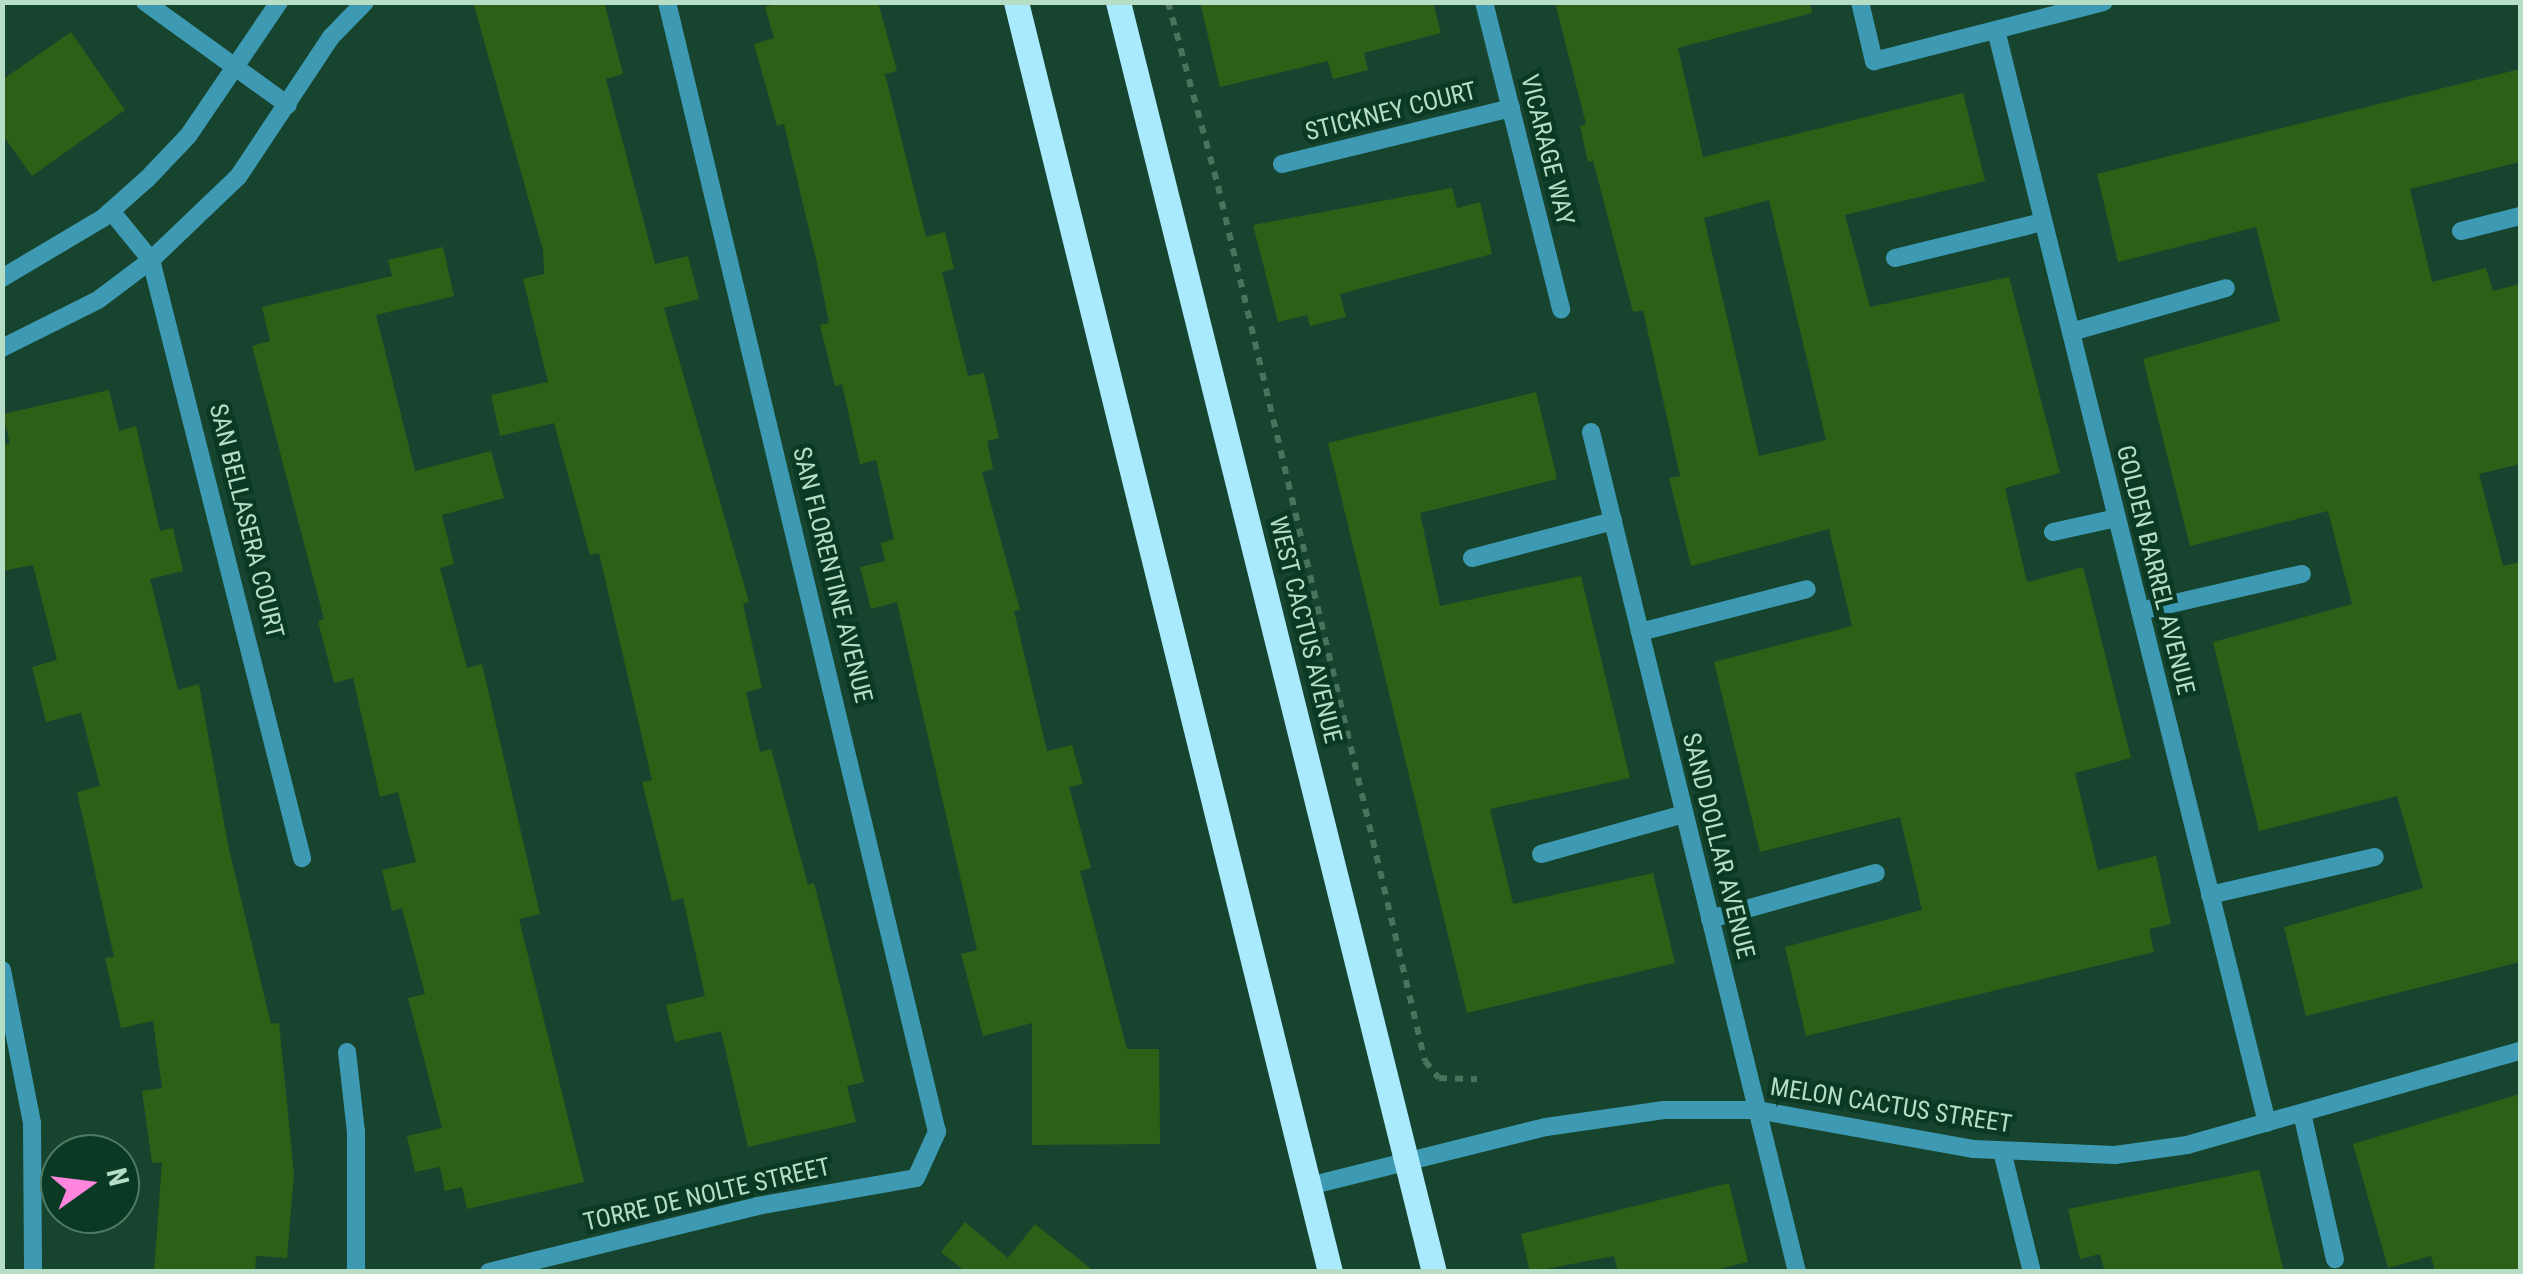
<!DOCTYPE html>
<html>
<head>
<meta charset="utf-8">
<style>
	body { margin:0 }
	#map { position:relative; width:2523px; height:1274px; overflow:hidden; background:#17442e; font-family:"Roboto Condensed",sans-serif }
	div>[style] { position:absolute }
	.building>* { inset:0; background:#2c6017 }
	.path>* { height:6px; margin-top:-3px; transform-origin:0; background:repeating-linear-gradient(90deg,#48745d 0 8px,transparent 0 16px) }
	.minor>* { height:18px; margin:-9px; padding:0 9px; transform-origin:9px; border-radius:9px; background:#3e9ab2 }
	.major>* { height:25px; margin:-12.5px; padding:0 12.5px; transform-origin:12.5px; border-radius:12.5px; background:#a9eafe }
	span { translate:-50% -50%; white-space:nowrap; text-align:center; line-height:1.15; -webkit-text-stroke:9px #0b3a24; paint-order:stroke }
	.street-label { font-size:25px; color:#b6ddc5 }
	.frame { position:absolute; inset:0; border:5px solid #b6ddc5; pointer-events:none }
	.north { position:absolute; left:40px; top:1134px; width:100px; height:100px; box-sizing:border-box; background:#0b3a24; border:2px solid #4f7b64; border-radius:50%; rotate:76deg; font-size:28px; font-weight:700; line-height:40px; text-align:center; color:#b6ddc5 }
	.north::after { content:''; display:block; margin:auto; width:35px; height:45px; background:#ff85de; clip-path:polygon(50% 0,100% 100%,50% 72%,0 100%) }
</style>
</head>
<body>
<div id="map">
	<div class="building">
		<div style="clip-path:polygon(473px 2px,604px 2px,623px 74px,606px 79px,655px 264px,688px 256px,699px 299px,664px 308px,749px 602px,743px 604px,762px 688px,746px 692px,760px 752px,771px 749px,808px 885px,814px 883px,864px 1082px,847px 1086px,856px 1122px,748px 1147px,721px 1031px,675px 1042px,666px 1005px,705px 996px,683px 898px,672px 901px,642px 782px,652px 780px,599px 553px,590px 555px,554px 423px,500px 436px,491px 395px,548px 382px,523px 279px,544px 274px,543px 250px)"></div>
		<div style="clip-path:polygon(782px 2px,878px 2px,897px 71px,885px 74px,926px 237px,945px 232px,954px 269px,942px 272px,968px 376px,984px 373px,999px 438px,987px 441px,993px 469px,982px 472px,1020px 610px,1014px 611px,1047px 751px,1072px 745px,1083px 784px,1069px 787px,1091px 868px,1080px 871px,1127px 1049px,1159px 1049px,1160px 1144px,1032px 1145px,1032px 1023px,983px 1036px,961px 954px,977px 950px,897px 602px,871px 609px,860px 567px,885px 561px,881px 543px,894px 539px,876px 460px,860px 464px,842px 384px,835px 386px,820px 325px,829px 323px,817px 263px,784px 124px,777px 126px,754px 44px,774px 38px,765px 7px)"></div>
		<div style="clip-path:polygon(1200px 2px,1433px 2px,1441px 33px,1364px 53px,1368px 70px,1333px 79px,1328px 61px,1220px 87px)"></div>
		<div style="clip-path:polygon(evenodd,1555px 2px,1810px 2px,1812px 13px,1678px 48px,1703px 157px,1963px 93px,1985px 181px,1845px 215px,1870px 307px,2009px 277px,2060px 473px,2005px 488px,2027px 582px,2083px 567px,2131px 758px,2075px 773px,2098px 870px,2156px 856px,2171px 924px,2149px 929px,2154px 952px,1806px 1036px,1785px 947px,1922px 910px,1900px 817px,1760px 852px,1714px 662px,1852px 626px,1829px 529px,1691px 566px,1669px 478px,1680px 476px,1643px 310px,1633px 312px,1593px 161px,1588px 162px,1580px 126px,1586px 124px,1555px 2px,1769px 200px,1826px 440px,1759px 456px,1704px 218px,1769px 200px)"></div>
		<div style="clip-path:polygon(71px 32px,125px 110px,32px 176px,2px 134px,2px 80px)"></div>
		<div style="clip-path:polygon(2520px 69px,2520px 162px,2410px 189px,2432px 282px,2486px 268px,2493px 291px,2520px 284px,2520px 464px,2479px 474px,2503px 566px,2520px 562px,2520px 962px,2306px 1016px,2284px 927px,2423px 888px,2397px 796px,2259px 831px,2213px 642px,2352px 604px,2328px 511px,2190px 546px,2168px 459px,2143px 359px,2280px 321px,2256px 227px,2118px 262px,2097px 174px)"></div>
		<div style="clip-path:polygon(1452px 188px,1457px 208px,1480px 202px,1492px 254px,1340px 294px,1346px 317px,1310px 326px,1307px 315px,1278px 322px,1253px 225px)"></div>
		<div style="clip-path:polygon(443px 247px,454px 296px,376px 315px,415px 471px,491px 451px,504px 498px,442px 515px,454px 564px,440px 568px,467px 668px,482px 664px,540px 914px,519px 919px,584px 1182px,467px 1209px,462px 1187px,445px 1191px,440px 1167px,415px 1172px,407px 1136px,442px 1128px,408px 998px,425px 994px,402px 908px,392px 911px,382px 870px,416px 862px,398px 792px,380px 797px,353px 678px,334px 683px,318px 621px,324px 619px,252px 346px,270px 341px,262px 307px,392px 276px,388px 260px)"></div>
		<div style="clip-path:polygon(109px 390px,119px 431px,136px 426px,160px 531px,173px 528px,183px 571px,150px 579px,178px 690px,199px 684px,228px 845px,271px 1024px,279px 1023px,294px 1174px,287px 1258px,256px 1256px,255px 1272px,154px 1272px,162px 1162px,152px 1163px,142px 1091px,162px 1088px,153px 1021px,121px 1028px,105px 958px,114px 957px,77px 792px,100px 786px,81px 713px,46px 722px,32px 667px,57px 660px,33px 565px,2px 571px,2px 445px,10px 444px,3px 414px)"></div>
		<div style="clip-path:polygon(1536px 392px,1557px 479px,1420px 513px,1440px 606px,1581px 576px,1630px 778px,1490px 809px,1513px 904px,1653px 873px,1675px 963px,1467px 1013px,1328px 443px)"></div>
		<div style="clip-path:polygon(2520px 1094px,2520px 1272px,2435px 1272px,2431px 1256px,2388px 1268px,2353px 1144px)"></div>
		<div style="clip-path:polygon(2259px 1170px,2284px 1272px,2105px 1272px,2100px 1254px,2080px 1259px,2068px 1209px)"></div>
		<div style="clip-path:polygon(1729px 1183px,1748px 1262px,1706px 1272px,1618px 1272px,1614px 1256px,1530px 1272px,1521px 1234px)"></div>
		<div style="clip-path:polygon(965px 1222px,1008px 1258px,1035px 1224px,1095px 1272px,966px 1272px,941px 1252px)"></div>
	</div>
	<div class="path">
		<div style="left:1168px;top:2px;width:191px;rotate:74.8deg"></div>
		<div style="left:1218px;top:186px;width:899px;rotate:76.69deg"></div>
		<div style="left:1425px;top:1061px;width:22px;rotate:51deg"></div>
		<div style="left:1439px;top:1078px;width:38px;rotate:2deg"></div>
	</div>
	<div class="minor">
		<div style="left:145px;top:2px;width:176px;rotate:35.8deg"></div>
		<div style="left:1484px;top:2px;width:317px;rotate:75.9deg"></div>
		<div style="left:1860px;top:2px;width:61px;rotate:76.7deg"></div>
		<div style="left:1874px;top:61px;width:237px;rotate:-14.4deg"></div>
		<div style="left:1996px;top:30px;width:1126px;rotate:76.07deg"></div>
		<div style="left:1282px;top:164px;width:236px;rotate:-13.7deg"></div>
		<div style="left:111px;top:211px;width:63px;rotate:50.8deg"></div>
		<div style="left:151px;top:260px;width:617px;rotate:75.83deg"></div>
		<div style="left:2461px;top:231px;width:61px;rotate:-14.3deg"></div>
		<div style="left:1895px;top:258px;width:152px;rotate:-13.7deg"></div>
		<div style="left:2px;top:278px;width:117px;rotate:-30.7deg"></div>
		<div style="left:103px;top:218px;width:59px;rotate:-41.6deg"></div>
		<div style="left:147px;top:179px;width:59px;rotate:-46.4deg"></div>
		<div style="left:188px;top:136px;width:162px;rotate:-55.8deg"></div>
		<div style="left:2071px;top:332px;width:161px;rotate:-15.8deg"></div>
		<div style="left:2px;top:348px;width:107px;rotate:-26.6deg"></div>
		<div style="left:98px;top:300px;width:66px;rotate:-37deg"></div>
		<div style="left:151px;top:260px;width:120px;rotate:-43.7deg"></div>
		<div style="left:238px;top:177px;width:168px;rotate:-56.4deg"></div>
		<div style="left:331px;top:37px;width:49px;rotate:-45.8deg"></div>
		<div style="left:1591px;top:432px;width:865px;rotate:76.22deg"></div>
		<div style="left:2053px;top:532px;width:65px;rotate:-12.5deg"></div>
		<div style="left:1472px;top:558px;width:146px;rotate:-14.7deg"></div>
		<div style="left:2140px;top:611px;width:166px;rotate:-12.9deg"></div>
		<div style="left:1640px;top:632px;width:172px;rotate:-14.4deg"></div>
		<div style="left:1541px;top:854px;width:148px;rotate:-15.6deg"></div>
		<div style="left:2210px;top:895px;width:169px;rotate:-13deg"></div>
		<div style="left:1710px;top:919px;width:172px;rotate:-15.5deg"></div>
		<div style="left:2px;top:970px;width:156px;rotate:78.9deg"></div>
		<div style="left:32px;top:1123px;width:149px;rotate:89.6deg"></div>
		<div style="left:347px;top:1052px;width:81px;rotate:83.6deg"></div>
		<div style="left:356px;top:1132px;width:140px;rotate:90deg"></div>
		<div style="left:2302px;top:1113px;width:150px;rotate:77.3deg"></div>
		<div style="left:2002px;top:1151px;width:125px;rotate:76.1deg"></div>
		<div style="left:1309px;top:1186px;width:244px;rotate:-14deg"></div>
		<div style="left:1546px;top:1127px;width:119px;rotate:-8.2deg"></div>
		<div style="left:1664px;top:1110px;width:93px"></div>
		<div style="left:1757px;top:1110px;width:219px;rotate:10.2deg"></div>
		<div style="left:1973px;top:1149px;width:142px;rotate:2.4deg"></div>
		<div style="left:2115px;top:1155px;width:73px;rotate:-7.9deg"></div>
		<div style="left:2187px;top:1145px;width:346px;rotate:-15.8deg"></div>
		<div style="left:489px;top:1272px;width:276px;rotate:-13.8deg"></div>
		<div style="left:757px;top:1206px;width:161px;rotate:-10deg"></div>
		<div style="left:916px;top:1178px;width:51px;rotate:-65.5deg"></div>
		<div style="left:937px;top:1132px;width:1162px;rotate:-103.44deg"></div>
	</div>
	<div class="major">
		<div style="left:1016px;top:2px;width:1308px;rotate:76.11deg"></div>
		<div style="left:1118px;top:2px;width:1309px;rotate:76.03deg"></div>
	</div>
	<div class="street-label">
		<span style="left:1391px;top:112px;rotate:-14deg">STICKNEY COURT</span>
		<span style="left:1547px;top:150px;rotate:76deg">VICARAGE WAY</span>
		<span style="left:246px;top:521px;rotate:76deg">SAN BELLASERA COURT</span>
		<span style="left:2155px;top:570px;rotate:76deg">GOLDEN BARREL AVENUE</span>
		<span style="left:832px;top:575px;rotate:76deg">SAN FLORENTINE AVENUE</span>
		<span style="left:1305px;top:630px;rotate:76deg">WEST CACTUS AVENUE</span>
		<span style="left:1718px;top:846px;rotate:76deg">SAND DOLLAR AVENUE</span>
		<span style="left:1891px;top:1106px;rotate:9deg">MELON CACTUS STREET</span>
		<span style="left:707px;top:1195px;rotate:-13deg">TORRE DE NOLTE STREET</span>
	</div>
	<div class="frame"></div>
	<div class="north">N</div>
</div>
</body>
</html>
